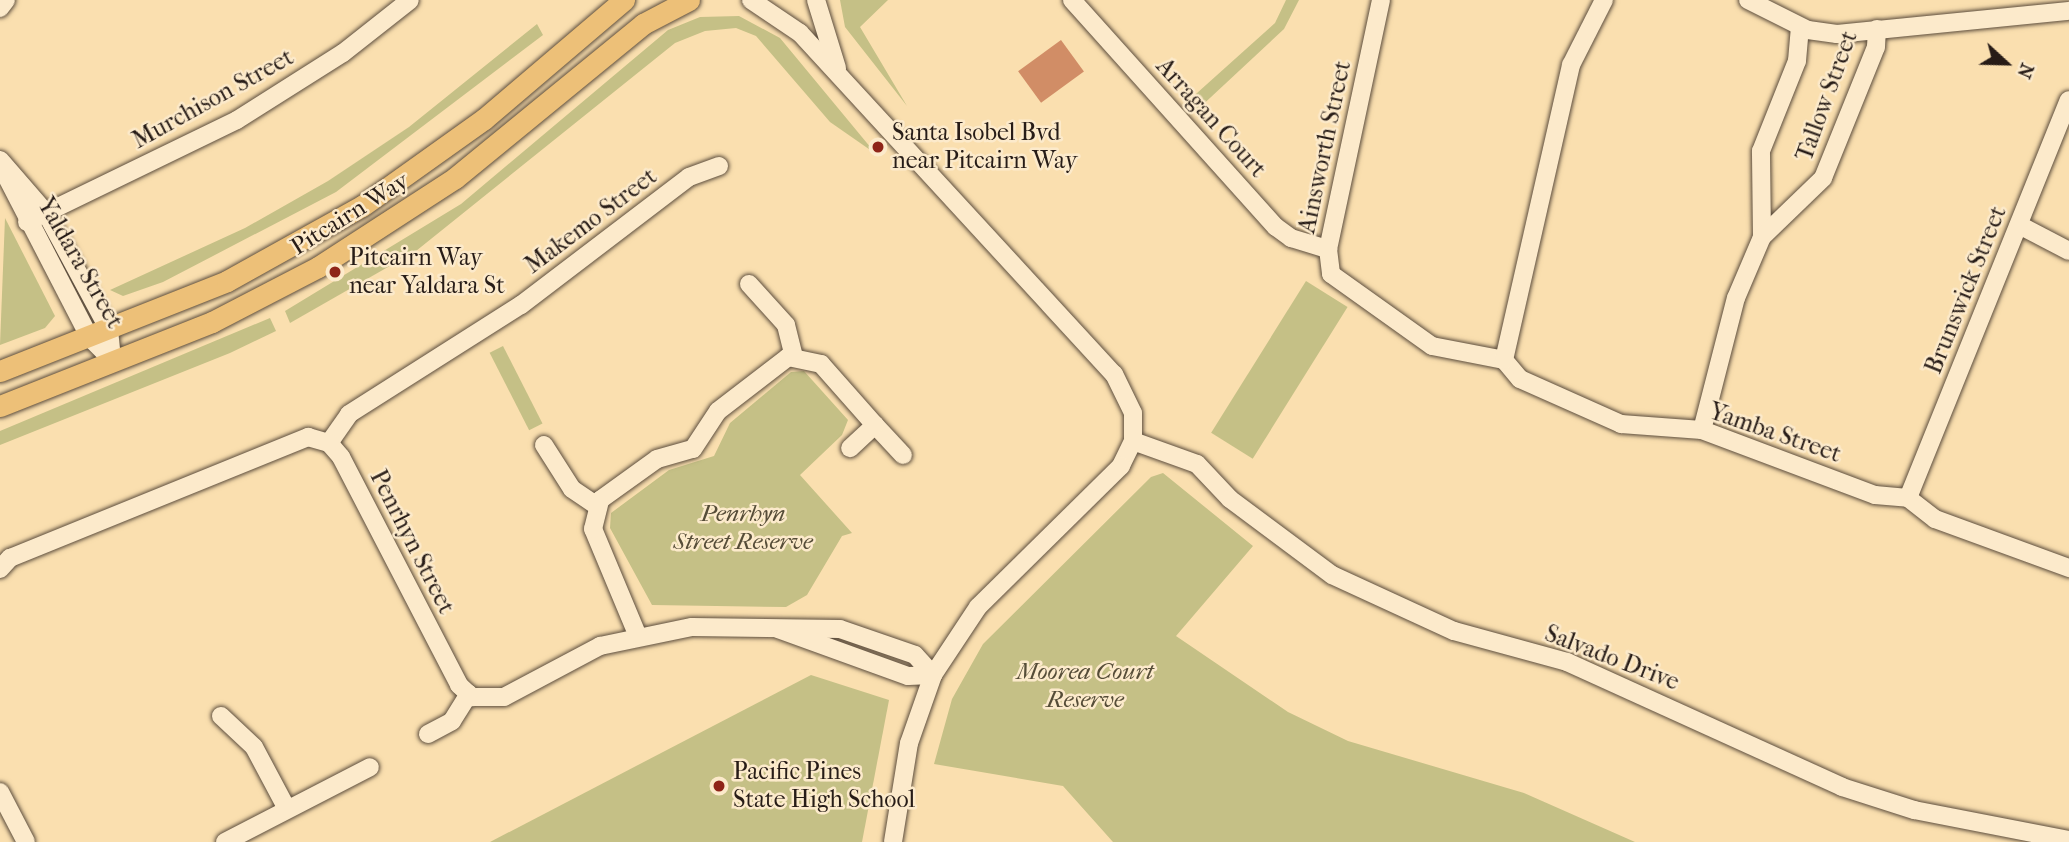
<!DOCTYPE html>
<html>
<head>
<meta charset="utf-8">
<style>
	body { margin:0 }
	#map { position:relative; width:2069px; height:842px; overflow:hidden; background:#fadfaf; font-family:"IM FELL French Canon",serif }
	div>[style] { position:absolute }
	.green>* { inset:0; background:#c5c086; transform-origin:0 0 }
	.building>* { inset:0; background:#d18d66; transform-origin:0 0 }
	.roads { filter:drop-shadow(0 0 2px #5c4d3d) drop-shadow(0 0 2px #5c4d3d) }
	.minor>* { height:18px; margin:-9px; padding:0 9px; transform-origin:9px; border-radius:9px; background:#fceacb }
	.major>* { height:21px; margin:-10.5px; padding:0 10.5px; transform-origin:10.5px; border-radius:10.5px; background:#edc078 }
	.dots>* { width:19px; height:19px; translate:-50% -50%; box-sizing:border-box; border:4px solid #fceacb; border-radius:50% }
	span { translate:-50% -50%; white-space:nowrap; text-align:center; line-height:1.15; -webkit-text-stroke:5px #fceacb; paint-order:stroke }
	.street-label { font-size:24px; color:#271c17 }
	.poi-label { font-size:24px; color:#271c17 }
	.left { translate:0 -50%; text-align:left }
	.park-label { font-size:24px; color:#564d38; font-style:italic }
	.north { position:absolute; left:1971px; top:28px; width:70px; height:70px; -webkit-text-stroke:5px #fceacb; paint-order:stroke; rotate:112deg; font-size:19px; font-weight:700; line-height:28px; text-align:center; color:#271c17 }
	.north::after { content:''; display:block; margin:auto; width:24px; height:32px; background:#271c17; clip-path:polygon(50% 0,100% 100%,50% 72%,0 100%) }
</style>
</head>
<body>
<div id="map">
	<div class="green">
		<div style="clip-path:polygon(840px 0,888px 0,860px 27px,907px 106px,845px 27px)"></div>
		<div style="clip-path:polygon(1286px 0,1299px 0,1284px 29px,1196px 111px,1187px 102px,1275px 23px)"></div>
		<div style="clip-path:polygon(739px 16px,780px 38px,876px 154px,830px 122px,756px 36px,736px 28px,705px 31px,675px 43px,416px 251px,290px 323px,285px 311px,461px 204px,668px 30px,700px 17px)"></div>
		<div style="clip-path:polygon(537px 24px,543px 35px,336px 192px,163px 282px,123px 296px,110px 290px,245px 228px,328px 181px,409px 127px)"></div>
		<div style="clip-path:polygon(5px 218px,55px 316px,45px 328px,0 345px)"></div>
		<div style="left:1306px;top:281px;width:49px;height:179px;rotate:32deg"></div>
		<div style="clip-path:polygon(270px 318px,276px 331px,230px 353px,0 445px,0 431px)"></div>
		<div style="left:503px;top:346px;width:87px;height:15px;rotate:63deg"></div>
		<div style="clip-path:polygon(804px 371px,848px 420px,842px 435px,800px 475px,852px 533px,842px 536px,807px 595px,786px 607px,652px 605px,610px 528px,611px 513px,669px 470px,714px 456px,730px 423px,791px 372px)"></div>
		<div style="clip-path:polygon(1163px 473px,1253px 546px,1176px 636px,1288px 712px,1348px 741px,1524px 793px,1635px 842px,1113px 842px,1063px 786px,934px 764px,952px 699px,983px 644px,1151px 477px)"></div>
		<div style="clip-path:polygon(811px 675px,889px 700px,862px 842px,490px 842px)"></div>
	</div>
	<div class="building">
		<div style="left:1061px;top:40px;width:39px;height:53px;rotate:54deg"></div>
	</div>
	<div class="roads">
		<div class="minor">
			<div style="left:751px;top:0;width:59px;rotate:34deg"></div>
			<div style="left:800px;top:33px;width:464px;rotate:47.4deg"></div>
			<div style="left:1114px;top:374px;width:43px;rotate:64deg"></div>
			<div style="left:1133px;top:413px;width:28px;rotate:90deg"></div>
			<div style="left:1133px;top:441px;width:28px;rotate:116deg"></div>
			<div style="left:1121px;top:466px;width:201px;rotate:135.4deg"></div>
			<div style="left:978px;top:607px;width:82px;rotate:123.5deg"></div>
			<div style="left:933px;top:675px;width:72px;rotate:109.4deg"></div>
			<div style="left:909px;top:743px;width:100px;rotate:99.2deg"></div>
			<div style="left:816px;top:0;width:71px;rotate:72.8deg"></div>
			<div style="left:1072px;top:0;width:305px;rotate:48.1deg"></div>
			<div style="left:1276px;top:227px;width:19px;rotate:36deg"></div>
			<div style="left:1291px;top:238px;width:39px;rotate:17deg"></div>
			<div style="left:1381px;top:0;width:255px;rotate:102deg"></div>
			<div style="left:1328px;top:249px;width:25px;rotate:83deg"></div>
			<div style="left:1331px;top:274px;width:124px;rotate:35.5deg"></div>
			<div style="left:1432px;top:346px;width:73px;rotate:11deg"></div>
			<div style="left:1748px;top:0;width:67px;rotate:26.6deg"></div>
			<div style="left:1808px;top:30px;width:29px;rotate:8deg"></div>
			<div style="left:1837px;top:34px;width:233px;rotate:-5.7deg"></div>
			<div style="left:0;top:8px;width:10px;rotate:-53deg"></div>
			<div style="left:0;top:160px;width:70px;rotate:49deg"></div>
			<div style="left:46px;top:213px;width:133px;rotate:61.7deg"></div>
			<div style="left:109px;top:330px;width:30px;rotate:84deg"></div>
			<div style="left:0;top:164px;width:196px;rotate:62.7deg"></div>
			<div style="left:90px;top:338px;width:31px;rotate:45deg"></div>
			<div style="left:27px;top:222px;width:233px;rotate:-25.9deg"></div>
			<div style="left:237px;top:120px;width:125px;rotate:-32.3deg"></div>
			<div style="left:343px;top:53px;width:85px;rotate:-38.3deg"></div>
			<div style="left:2019px;top:225px;width:56px;rotate:27.5deg"></div>
			<div style="left:1762px;top:237px;width:86px;rotate:-90.7deg"></div>
			<div style="left:1761px;top:151px;width:97px;rotate:-68.2deg"></div>
			<div style="left:1797px;top:61px;width:34px;rotate:-85deg"></div>
			<div style="left:749px;top:284px;width:55px;rotate:47.9deg"></div>
			<div style="left:786px;top:325px;width:32px;rotate:76deg"></div>
			<div style="left:1504px;top:360px;width:25px;rotate:50deg"></div>
			<div style="left:1520px;top:379px;width:111px;rotate:24deg"></div>
			<div style="left:1621px;top:424px;width:81px;rotate:4.2deg"></div>
			<div style="left:1702px;top:430px;width:185px;rotate:20.6deg"></div>
			<div style="left:1875px;top:495px;width:33px;rotate:5deg"></div>
			<div style="left:1908px;top:498px;width:34px;rotate:38deg"></div>
			<div style="left:1935px;top:519px;width:143px;rotate:20.1deg"></div>
			<div style="left:1504px;top:360px;width:303px;rotate:-77.2deg"></div>
			<div style="left:1571px;top:65px;width:73px;rotate:-63.1deg"></div>
			<div style="left:875px;top:425px;width:41px;rotate:47deg"></div>
			<div style="left:1702px;top:430px;width:136px;rotate:-75.6deg"></div>
			<div style="left:1736px;top:298px;width:66px;rotate:-66.9deg"></div>
			<div style="left:1762px;top:237px;width:85px;rotate:-44deg"></div>
			<div style="left:1823px;top:178px;width:141px;rotate:-68deg"></div>
			<div style="left:1876px;top:47px;width:18px;rotate:-87deg"></div>
			<div style="left:1133px;top:441px;width:68px;rotate:19.8deg"></div>
			<div style="left:1197px;top:464px;width:48px;rotate:46.7deg"></div>
			<div style="left:1230px;top:499px;width:127px;rotate:36.7deg"></div>
			<div style="left:1332px;top:575px;width:134px;rotate:24.7deg"></div>
			<div style="left:1454px;top:631px;width:117px;rotate:15.3deg"></div>
			<div style="left:1567px;top:662px;width:302px;rotate:24.4deg"></div>
			<div style="left:1842px;top:787px;width:76px;rotate:17.7deg"></div>
			<div style="left:1914px;top:810px;width:158px;rotate:11deg"></div>
			<div style="left:329px;top:443px;width:35px;rotate:-55deg"></div>
			<div style="left:349px;top:414px;width:204px;rotate:-32.4deg"></div>
			<div style="left:521px;top:305px;width:211px;rotate:-37.3deg"></div>
			<div style="left:689px;top:177px;width:32px;rotate:-20deg"></div>
			<div style="left:544px;top:445px;width:52px;rotate:57.5deg"></div>
			<div style="left:572px;top:489px;width:29px;rotate:34deg"></div>
			<div style="left:1908px;top:498px;width:429px;rotate:-68deg"></div>
			<div style="left:0;top:569px;width:15px;rotate:-48deg"></div>
			<div style="left:10px;top:558px;width:322px;rotate:-22.1deg"></div>
			<div style="left:308px;top:437px;width:22px;rotate:16deg"></div>
			<div style="left:329px;top:443px;width:18px;rotate:49deg"></div>
			<div style="left:341px;top:457px;width:257px;rotate:62.6deg"></div>
			<div style="left:459px;top:685px;width:18px;rotate:43deg"></div>
			<div style="left:472px;top:697px;width:32px"></div>
			<div style="left:504px;top:697px;width:109px;rotate:-28deg"></div>
			<div style="left:600px;top:646px;width:94px;rotate:-11.7deg"></div>
			<div style="left:692px;top:627px;width:148px;rotate:0.8deg"></div>
			<div style="left:840px;top:629px;width:79px;rotate:19.1deg"></div>
			<div style="left:915px;top:655px;width:27px;rotate:48deg"></div>
			<div style="left:778px;top:629px;width:138px;rotate:19.9deg"></div>
			<div style="left:908px;top:676px;width:25px;rotate:-2deg"></div>
			<div style="left:637px;top:634px;width:114px;rotate:-112.7deg"></div>
			<div style="left:593px;top:529px;width:30px;rotate:-76deg"></div>
			<div style="left:600px;top:500px;width:70px;rotate:-35.7deg"></div>
			<div style="left:657px;top:459px;width:37px;rotate:-16deg"></div>
			<div style="left:693px;top:449px;width:45px;rotate:-56.7deg"></div>
			<div style="left:718px;top:411px;width:88px;rotate:-37.6deg"></div>
			<div style="left:788px;top:357px;width:34px;rotate:12deg"></div>
			<div style="left:821px;top:364px;width:81px;rotate:48.5deg"></div>
			<div style="left:875px;top:425px;width:34px;rotate:137deg"></div>
			<div style="left:221px;top:716px;width:45px;rotate:43.2deg"></div>
			<div style="left:254px;top:747px;width:70px;rotate:62deg"></div>
			<div style="left:428px;top:734px;width:27px;rotate:-28deg"></div>
			<div style="left:452px;top:721px;width:32px;rotate:-58deg"></div>
			<div style="left:0;top:792px;width:56px;rotate:62.5deg"></div>
			<div style="left:225px;top:842px;width:163px;rotate:-27.3deg"></div>
		</div>
		<div class="major">
			<div style="left:0;top:371px;width:244px;rotate:-21.6deg"></div>
			<div style="left:227px;top:281px;width:154px;rotate:-29.1deg"></div>
			<div style="left:362px;top:206px;width:150px;rotate:-35.5deg"></div>
			<div style="left:484px;top:119px;width:184px;rotate:-40.4deg"></div>
			<div style="left:0;top:406px;width:228px;rotate:-21.6deg"></div>
			<div style="left:212px;top:322px;width:119px;rotate:-27.4deg"></div>
			<div style="left:318px;top:267px;width:163px;rotate:-33deg"></div>
			<div style="left:455px;top:178px;width:243px;rotate:-39.3deg"></div>
			<div style="left:643px;top:24px;width:52px;rotate:-27.6deg"></div>
		</div>
	</div>
	<div class="dots">
		<div style="left:878px;top:147px;background:#8f2418"></div>
		<div style="left:335px;top:272px;background:#8f2418"></div>
		<div style="left:719px;top:786px;background:#8f2418"></div>
	</div>
	<div class="street-label">
		<span style="left:1827px;top:96px;rotate:-70deg">Tallow Street</span>
		<span style="left:213px;top:99px;rotate:-29deg">Murchison Street</span>
		<span style="left:1211px;top:118px;rotate:48deg">Arragan Court</span>
		<span style="left:1325px;top:147px;rotate:-78deg">Ainsworth Street</span>
		<span style="left:350px;top:214px;rotate:-32deg">Pitcairn Way</span>
		<span style="left:591px;top:221px;rotate:-37deg">Makemo Street</span>
		<span style="left:80px;top:263px;rotate:60deg">Yaldara Street</span>
		<span style="left:1966px;top:290px;rotate:-68deg">Brunswick Street</span>
		<span style="left:1775px;top:433px;rotate:19deg">Yamba Street</span>
		<span style="left:412px;top:542px;rotate:63deg">Penrhyn Street</span>
		<span style="left:1612px;top:658px;rotate:21deg">Salvado Drive</span>
	</div>
	<div class="poi-label">
		<span class="left" style="left:892px;top:147px">Santa Isobel Bvd<br>near Pitcairn Way</span>
		<span class="left" style="left:349px;top:272px">Pitcairn Way<br>near Yaldara St</span>
		<span class="left" style="left:733px;top:786px">Pacific Pines<br>State High School</span>
	</div>
	<div class="park-label">
		<span style="left:743px;top:528px">Penrhyn<br>Street Reserve</span>
		<span style="left:1085px;top:686px">Moorea Court<br>Reserve</span>
	</div>
	<div class="north">N</div>
</div>
</body>
</html>
